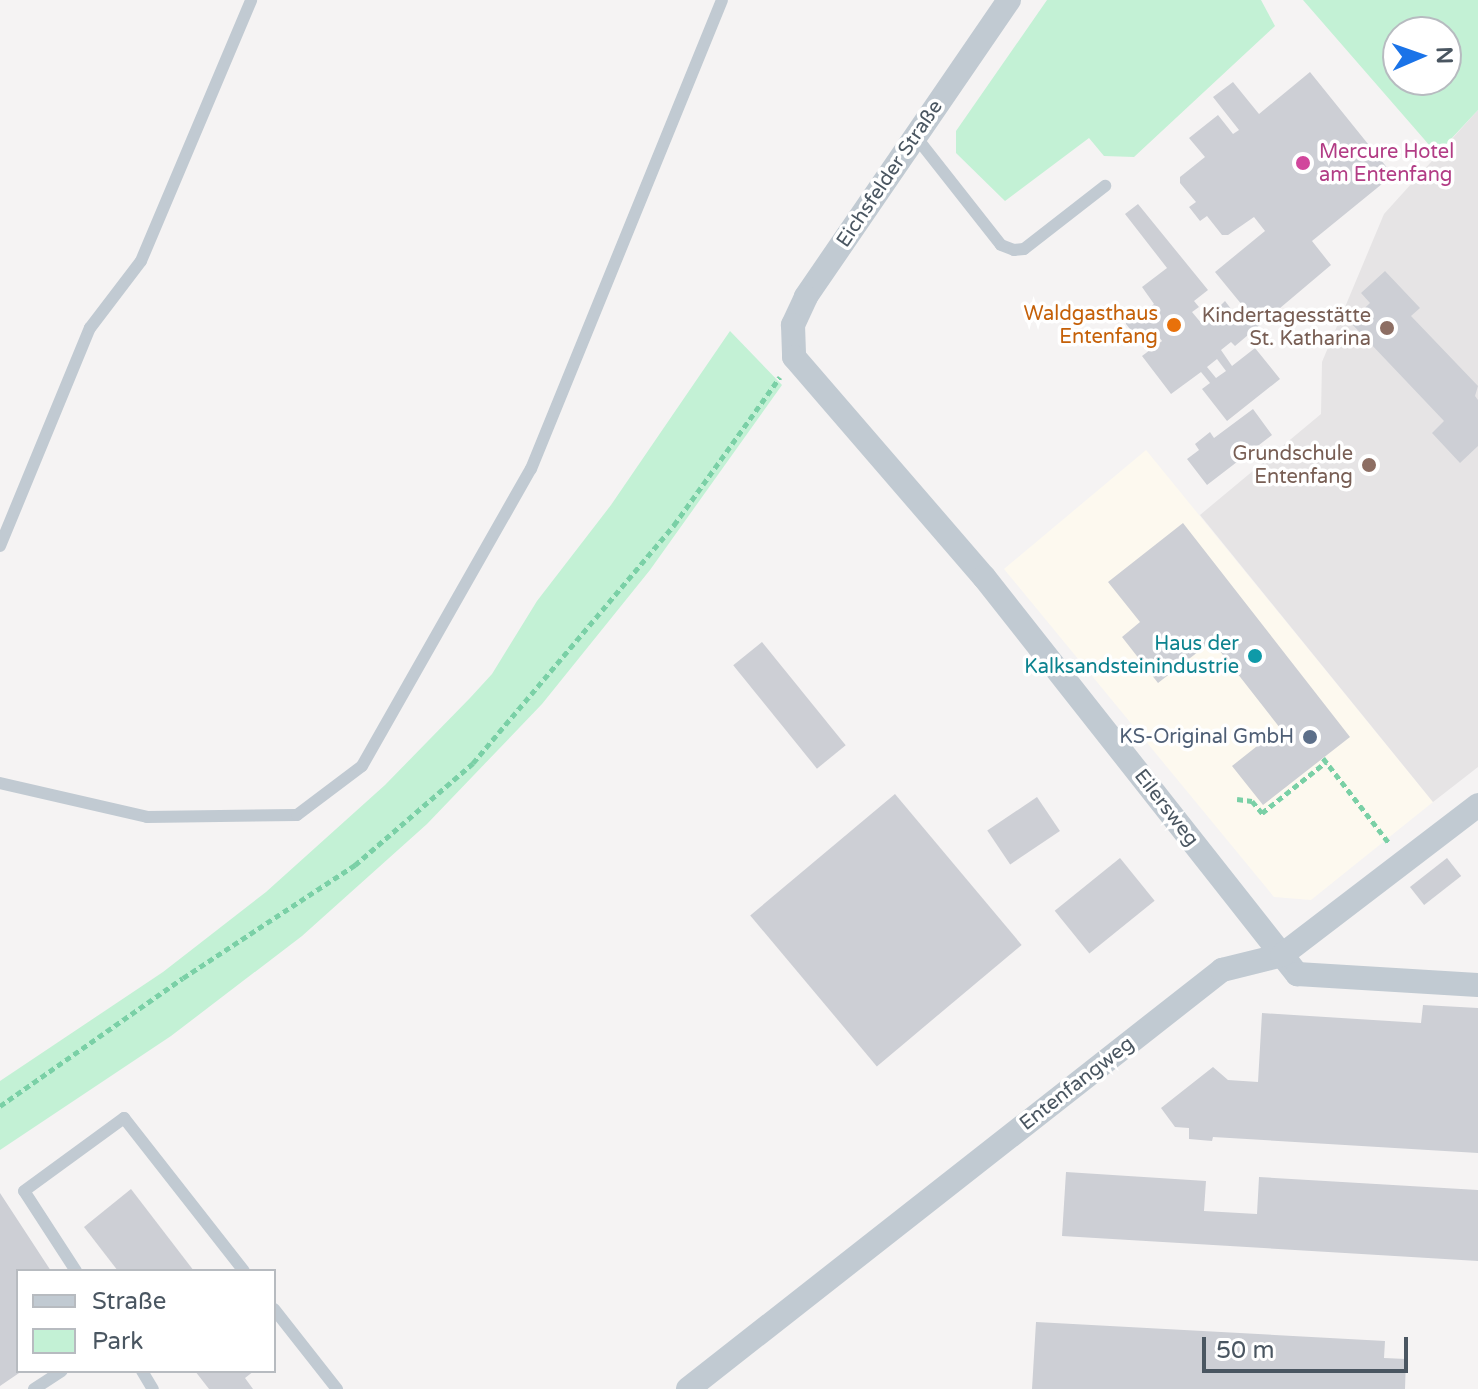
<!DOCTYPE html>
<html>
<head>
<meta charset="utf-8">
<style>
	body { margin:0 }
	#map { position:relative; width:1478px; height:1389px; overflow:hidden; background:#f5f3f3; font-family:"Varela Round",sans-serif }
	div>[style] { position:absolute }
	.commercial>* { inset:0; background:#fdf9ef }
	.education>* { inset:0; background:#e6e4e5 }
	.green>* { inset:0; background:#c3f1d5 }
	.building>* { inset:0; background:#cdcfd5; transform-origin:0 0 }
	.path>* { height:5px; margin-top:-2.5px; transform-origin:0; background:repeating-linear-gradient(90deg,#7ad0a6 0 6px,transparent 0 10px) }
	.service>* { height:12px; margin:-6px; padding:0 6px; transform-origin:6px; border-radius:6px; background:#c1cad2 }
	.minor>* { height:24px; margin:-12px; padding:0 12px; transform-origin:12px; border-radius:12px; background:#c1cad2 }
	.dots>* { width:22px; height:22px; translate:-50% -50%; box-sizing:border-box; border:4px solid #fff; border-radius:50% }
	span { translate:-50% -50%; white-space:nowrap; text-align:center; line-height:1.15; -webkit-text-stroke:7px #fff; paint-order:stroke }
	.hotel-label { font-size:20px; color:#b23c85 }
	.left { translate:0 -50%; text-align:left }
	.street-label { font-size:20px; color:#4a5661 }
	.food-label { font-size:20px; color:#c56008 }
	.right { translate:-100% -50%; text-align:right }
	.education-label { font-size:20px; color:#785e54 }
	.culture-label { font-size:20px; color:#0d838f }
	.service-label { font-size:20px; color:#4e5e75 }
	.legend { position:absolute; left:16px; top:1269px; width:260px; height:104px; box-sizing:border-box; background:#fff; border:2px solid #b7bbc0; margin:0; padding:10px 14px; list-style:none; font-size:24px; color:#4a5661 }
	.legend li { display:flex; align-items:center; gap:16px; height:40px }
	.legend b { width:40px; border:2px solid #b7bbc0 }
	.north { position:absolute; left:1382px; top:16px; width:80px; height:80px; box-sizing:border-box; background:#fff; border:2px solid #b7bbc0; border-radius:50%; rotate:88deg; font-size:22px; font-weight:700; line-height:32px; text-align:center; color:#4a5661 }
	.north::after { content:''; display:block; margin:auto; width:28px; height:36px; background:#1a73e8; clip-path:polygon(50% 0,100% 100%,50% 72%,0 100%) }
	.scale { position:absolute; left:1202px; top:1337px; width:206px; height:36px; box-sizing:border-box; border:4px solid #4a5661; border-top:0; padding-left:10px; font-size:24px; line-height:28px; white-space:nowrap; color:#4a5661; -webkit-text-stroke:6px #fff; paint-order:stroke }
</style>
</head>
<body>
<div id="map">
	<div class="commercial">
		<div style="clip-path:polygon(1146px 450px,1433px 802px,1311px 900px,1274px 897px,1004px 569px)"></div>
	</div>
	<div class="education">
		<div style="clip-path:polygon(1478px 110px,1478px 767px,1433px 802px,1200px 515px,1321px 414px,1322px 362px,1384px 214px)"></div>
	</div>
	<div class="green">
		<div style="clip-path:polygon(1047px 0,1261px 0,1275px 26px,1134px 157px,1104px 156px,1089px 138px,1005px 201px,956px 153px,956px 131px)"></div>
		<div style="clip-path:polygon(evenodd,1303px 0,1478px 0,1478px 110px,1437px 154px,1303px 0,1446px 32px,1446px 80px,1398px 80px,1398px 32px,1446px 32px)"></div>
		<div style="clip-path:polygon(730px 331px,782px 385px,650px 570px,542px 704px,427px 824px,302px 936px,171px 1036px,0 1150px,0 1081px,163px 972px,266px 892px,385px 785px,470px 698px,492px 674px,537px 601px,611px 505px)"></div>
	</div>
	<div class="building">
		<div style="clip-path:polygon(evenodd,1310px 72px,1393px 175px,1312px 241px,1331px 265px,1235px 346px,1231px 342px,1221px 350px,1232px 366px,1255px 348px,1280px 379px,1227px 421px,1202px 389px,1210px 383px,1201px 372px,1171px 394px,1142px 356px,1162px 341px,1153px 329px,1144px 335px,1133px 333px,1126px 324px,1127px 313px,1137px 306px,1148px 309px,1154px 304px,1142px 287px,1167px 268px,1125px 214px,1138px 204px,1208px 290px,1194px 301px,1199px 307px,1192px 312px,1202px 324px,1225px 301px,1238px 318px,1247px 311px,1215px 272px,1265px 231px,1254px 217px,1228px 235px,1222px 235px,1207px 216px,1200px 221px,1189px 207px,1196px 202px,1180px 183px,1180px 177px,1205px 157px,1189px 138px,1218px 115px,1233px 134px,1239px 130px,1213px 97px,1233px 82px,1259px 114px,1310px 72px,1217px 359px,1226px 371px,1216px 378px,1207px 367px,1217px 359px)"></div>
		<div style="clip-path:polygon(1385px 271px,1420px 308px,1411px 316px,1478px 386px,1475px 396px,1478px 400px,1478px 446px,1460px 463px,1432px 433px,1444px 421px,1350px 322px,1370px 303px,1361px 293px)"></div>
		<div style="clip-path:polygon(1253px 409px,1272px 435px,1207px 485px,1187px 459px,1199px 450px,1195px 444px,1210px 432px,1214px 438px)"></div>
		<div style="clip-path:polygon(1183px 523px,1350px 737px,1263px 805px,1232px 766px,1280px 728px,1212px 641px,1158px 683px,1122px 637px,1140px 622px,1108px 582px)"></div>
		<div style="left:762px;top:642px;width:133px;height:37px;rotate:51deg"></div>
		<div style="left:895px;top:794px;width:197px;height:189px;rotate:50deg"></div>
		<div style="left:1037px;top:797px;width:41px;height:60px;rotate:56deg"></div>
		<div style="left:1120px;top:858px;width:55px;height:84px;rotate:51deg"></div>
		<div style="left:1447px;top:858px;width:23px;height:47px;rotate:52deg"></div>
		<div style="clip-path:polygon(1423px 1005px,1478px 1008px,1478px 1153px,1213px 1137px,1212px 1141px,1189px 1139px,1189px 1128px,1175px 1127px,1161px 1108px,1213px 1067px,1228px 1080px,1258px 1082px,1262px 1013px,1421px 1023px)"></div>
		<div style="clip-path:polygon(1066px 1172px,1206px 1181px,1204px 1211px,1257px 1214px,1259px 1177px,1478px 1190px,1478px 1261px,1062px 1236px)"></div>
		<div style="clip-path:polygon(131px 1189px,194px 1271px,118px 1271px,84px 1227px)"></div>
		<div style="clip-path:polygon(0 1193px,51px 1271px,18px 1271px,18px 1371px,22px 1371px,0 1386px)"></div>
		<div style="clip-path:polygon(1036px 1322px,1385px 1341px,1384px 1358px,1406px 1359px,1405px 1389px,1032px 1389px)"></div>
		<div style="clip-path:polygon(195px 1371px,254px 1371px,245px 1378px,253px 1389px,209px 1389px)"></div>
	</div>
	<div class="path">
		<div style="left:1323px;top:758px;width:108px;rotate:52.2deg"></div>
		<div style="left:1237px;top:799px;width:15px;rotate:8deg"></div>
		<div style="left:1252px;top:801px;width:16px;rotate:50deg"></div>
		<div style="left:1262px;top:813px;width:82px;rotate:-38.6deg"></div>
		<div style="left:0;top:1106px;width:223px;rotate:-35deg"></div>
		<div style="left:183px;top:978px;width:206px;rotate:-33.3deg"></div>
		<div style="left:355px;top:865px;width:156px;rotate:-40.8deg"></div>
		<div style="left:473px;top:763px;width:312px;rotate:-49.8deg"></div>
		<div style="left:674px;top:525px;width:182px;rotate:-54.4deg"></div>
	</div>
	<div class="service">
		<div style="left:916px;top:137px;width:137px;rotate:51.8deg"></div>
		<div style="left:1001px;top:245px;width:14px;rotate:21deg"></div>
		<div style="left:1014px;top:250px;width:10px;rotate:-6deg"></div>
		<div style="left:1024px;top:249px;width:103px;rotate:-37.9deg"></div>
		<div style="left:0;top:546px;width:236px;rotate:-67.6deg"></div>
		<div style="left:90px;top:328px;width:84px;rotate:-52.7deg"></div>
		<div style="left:141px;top:261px;width:283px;rotate:-67.1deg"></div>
		<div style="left:0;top:783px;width:151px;rotate:13deg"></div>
		<div style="left:147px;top:817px;width:150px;rotate:-0.8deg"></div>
		<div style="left:297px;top:815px;width:81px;rotate:-37deg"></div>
		<div style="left:362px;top:766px;width:342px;rotate:-60.4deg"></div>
		<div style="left:531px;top:469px;width:506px;rotate:-67.84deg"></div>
		<div style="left:76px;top:1271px;width:95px;rotate:-123deg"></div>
		<div style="left:24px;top:1191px;width:124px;rotate:-36.1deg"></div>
		<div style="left:124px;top:1118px;width:194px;rotate:51.9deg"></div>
		<div style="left:274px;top:1309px;width:102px;rotate:51.8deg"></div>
		<div style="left:142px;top:1371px;width:21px;rotate:59deg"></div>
		<div style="left:34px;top:1389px;width:33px;rotate:-33deg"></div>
	</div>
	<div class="minor">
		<div style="left:1009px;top:0;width:360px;rotate:124.4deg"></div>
		<div style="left:806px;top:297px;width:31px;rotate:115deg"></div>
		<div style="left:793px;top:325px;width:32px;rotate:88deg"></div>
		<div style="left:794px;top:357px;width:291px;rotate:49.2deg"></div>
		<div style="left:984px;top:577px;width:506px;rotate:51.75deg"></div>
		<div style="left:1297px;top:974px;width:181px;rotate:3.5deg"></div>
		<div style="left:688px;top:1389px;width:679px;rotate:-38.12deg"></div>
		<div style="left:1222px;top:970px;width:62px;rotate:-14deg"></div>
		<div style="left:1282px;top:955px;width:247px;rotate:-37.4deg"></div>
	</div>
	<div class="dots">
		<div style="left:1303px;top:163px;background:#d1479c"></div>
		<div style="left:1174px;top:325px;background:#e8710a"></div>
		<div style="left:1387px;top:328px;background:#8d6e63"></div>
		<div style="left:1369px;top:465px;background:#8d6e63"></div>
		<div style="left:1255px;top:656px;background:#0f9aa8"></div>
		<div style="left:1310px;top:737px;background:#5c6f8a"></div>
	</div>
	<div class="hotel-label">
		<span class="left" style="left:1319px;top:164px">Mercure Hotel<br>am Entenfang</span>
	</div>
	<div class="street-label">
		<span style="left:890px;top:174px;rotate:-56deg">Eichsfelder Straße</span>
		<span style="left:1166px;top:808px;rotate:52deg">Eilersweg</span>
		<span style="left:1077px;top:1084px;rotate:-38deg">Entenfangweg</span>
	</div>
	<div class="food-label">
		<span class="right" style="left:1158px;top:326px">Waldgasthaus<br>Entenfang</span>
	</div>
	<div class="education-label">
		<span class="right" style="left:1371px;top:328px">Kindertagesstätte<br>St. Katharina</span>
		<span class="right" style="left:1353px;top:466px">Grundschule<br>Entenfang</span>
	</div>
	<div class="culture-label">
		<span class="right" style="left:1239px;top:656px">Haus der<br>Kalksandsteinindustrie</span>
	</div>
	<div class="service-label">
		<span class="right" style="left:1294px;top:737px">KS-Original GmbH</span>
	</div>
	<ul class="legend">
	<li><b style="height:10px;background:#c1cad2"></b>Straße</li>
	<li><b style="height:22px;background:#c3f1d5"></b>Park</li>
	</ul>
	<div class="north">N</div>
	<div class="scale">50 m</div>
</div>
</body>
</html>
